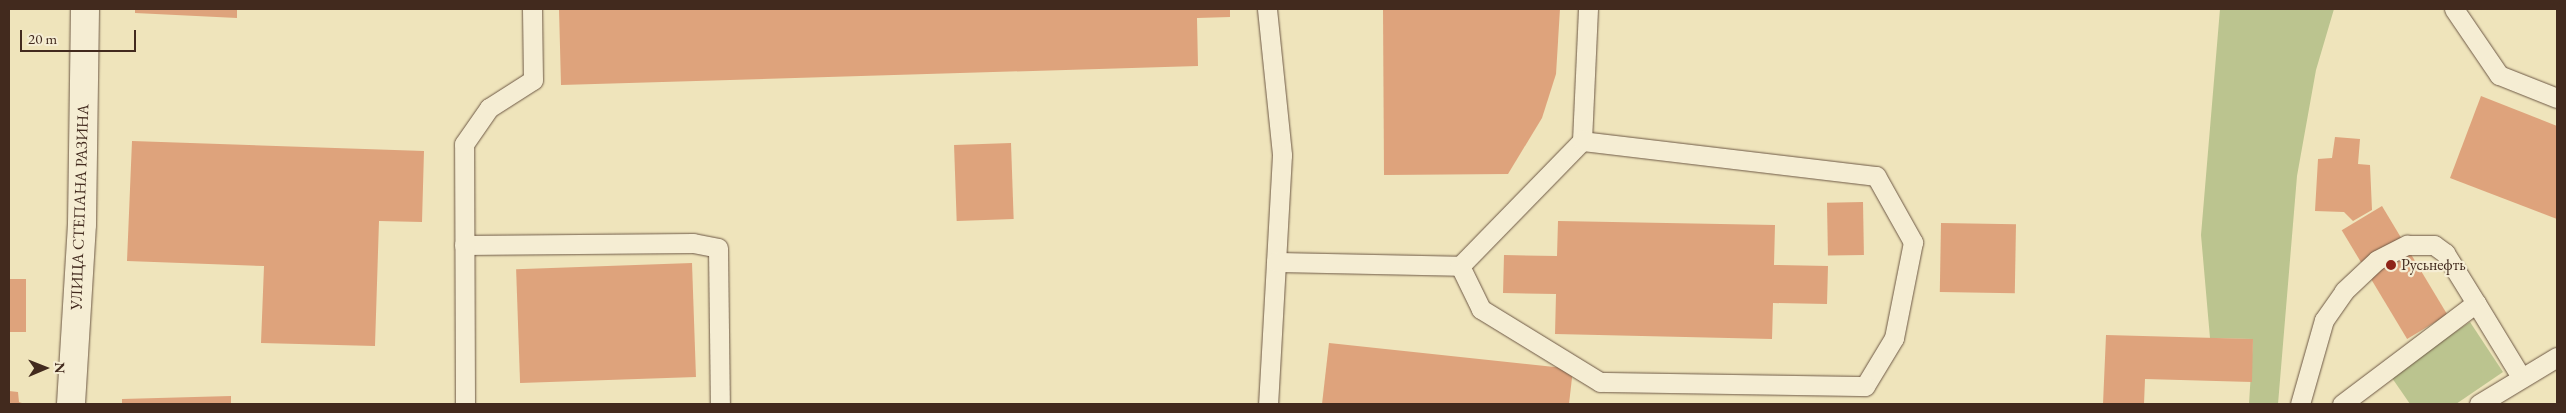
<!DOCTYPE html>
<html>
<head>
<meta charset="utf-8">
<style>
	body { margin:0 }
	#map { position:relative; width:2566px; height:413px; overflow:hidden; background:#efe4bb; font-family:"EB Garamond",serif }
	div>[style] { position:absolute }
	.green>* { inset:0; background:#bbc48f }
	.building>* { inset:0; background:#dea37c; transform-origin:0 0 }
	.roads { filter:drop-shadow(0 0 1px #6d5845) drop-shadow(0 0 1px #6d5845) }
	.service>* { height:19px; margin:-9.5px; padding:0 9.5px; transform-origin:9.5px; border-radius:9.5px; background:#f5edd3 }
	.tertiary>* { height:28px; margin:-14px; padding:0 14px; transform-origin:14px; border-radius:14px; background:#f5edd3 }
	.dots>* { width:14px; height:14px; translate:-50% -50%; box-sizing:border-box; border:2px solid #f5edd3; border-radius:50% }
	span { translate:-50% -50%; white-space:nowrap; text-align:center; line-height:1.15; -webkit-text-stroke:4.5px #f5edd3; paint-order:stroke }
	.street-label { font-size:16px; color:#422a1e }
	.poi-label { font-size:16px; color:#422a1e }
	.left { translate:0 -50%; text-align:left }
	.frame { position:absolute; inset:0; border:10px solid #422a1e; pointer-events:none }
	.north { position:absolute; left:20px; top:343px; width:50px; height:50px; -webkit-text-stroke:4px #f5edd3; paint-order:stroke; rotate:89deg; font-size:14px; font-weight:700; line-height:20px; text-align:center; color:#422a1e }
	.north::after { content:''; display:block; margin:auto; width:18px; height:22px; background:#422a1e; clip-path:polygon(50% 0,100% 100%,50% 72%,0 100%) }
	.scale { position:absolute; left:20px; top:30px; width:116px; height:22px; box-sizing:border-box; border:2px solid #422a1e; border-top:0; padding-left:6px; font-size:15px; line-height:18px; white-space:nowrap; color:#422a1e; -webkit-text-stroke:4px #f5edd3; paint-order:stroke }
</style>
</head>
<body>
<div id="map">
	<div class="green">
		<div style="clip-path:polygon(2220px 9px,2334px 9px,2316px 70px,2297px 176px,2278px 404px,2249px 404px,2253px 339px,2210px 338px,2201px 235px)"></div>
		<div style="clip-path:polygon(2470px 322px,2503px 372px,2456px 404px,2410px 404px,2390px 375px)"></div>
	</div>
	<div class="building">
		<div style="clip-path:polygon(135px 9px,237px 9px,237px 18px,135px 13px)"></div>
		<div style="clip-path:polygon(559px 9px,1230px 9px,1230px 17px,1197px 18px,1198px 66px,561px 85px)"></div>
		<div style="clip-path:polygon(1383px 9px,1560px 9px,1556px 74px,1542px 118px,1508px 174px,1384px 175px)"></div>
		<div style="clip-path:polygon(2481px 96px,2557px 126px,2557px 219px,2450px 178px)"></div>
		<div style="clip-path:polygon(2335px 137px,2360px 139px,2358px 164px,2370px 165px,2372px 210px,2353px 221px,2344px 212px,2315px 211px,2318px 159px,2332px 158px)"></div>
		<div style="clip-path:polygon(132px 141px,424px 151px,422px 222px,379px 221px,375px 346px,261px 343px,264px 266px,127px 261px)"></div>
		<div style="left:1011px;top:143px;width:76px;height:57px;rotate:88deg"></div>
		<div style="left:1863px;top:202px;width:53px;height:36px;rotate:89deg"></div>
		<div style="left:2382px;top:206px;width:127px;height:47px;rotate:59deg"></div>
		<div style="clip-path:polygon(1558px 221px,1775px 225px,1774px 265px,1828px 266px,1827px 304px,1773px 303px,1772px 339px,1555px 334px,1556px 294px,1503px 293px,1504px 255px,1557px 256px)"></div>
		<div style="left:1941px;top:223px;width:75px;height:69px;rotate:1deg"></div>
		<div style="left:692px;top:263px;width:114px;height:176px;rotate:88deg"></div>
		<div style="left:9px;top:279px;width:17px;height:53px"></div>
		<div style="clip-path:polygon(2106px 335px,2253px 339px,2252px 382px,2145px 379px,2144px 404px,2103px 404px)"></div>
		<div style="clip-path:polygon(1329px 343px,1573px 369px,1569px 404px,1322px 404px)"></div>
		<div style="clip-path:polygon(9px 391px,18px 392px,19px 402px,25px 404px,9px 404px)"></div>
		<div style="clip-path:polygon(231px 396px,231px 404px,122px 404px,122px 399px)"></div>
	</div>
	<div class="roads">
		<div class="service">
			<div style="left:1267px;top:9px;width:147px;rotate:84.1deg"></div>
			<div style="left:1282px;top:155px;width:249px;rotate:93.2deg"></div>
			<div style="left:2454px;top:9px;width:80px;rotate:55.7deg"></div>
			<div style="left:2499px;top:75px;width:62px;rotate:21.6deg"></div>
			<div style="left:1582px;top:141px;width:132px;rotate:-87.4deg"></div>
			<div style="left:464px;top:245px;width:229px;rotate:-0.5deg"></div>
			<div style="left:693px;top:243px;width:25px;rotate:11deg"></div>
			<div style="left:718px;top:248px;width:156px;rotate:89.3deg"></div>
			<div style="left:1276px;top:262px;width:184px;rotate:1.2deg"></div>
			<div style="left:1460px;top:266px;width:175px;rotate:-45.7deg"></div>
			<div style="left:1582px;top:141px;width:296px;rotate:6.8deg"></div>
			<div style="left:1876px;top:176px;width:76px;rotate:60.7deg"></div>
			<div style="left:1913px;top:242px;width:98px;rotate:101.2deg"></div>
			<div style="left:1894px;top:338px;width:56px;rotate:121.1deg"></div>
			<div style="left:1865px;top:386px;width:265px;rotate:-179.1deg"></div>
			<div style="left:1600px;top:382px;width:140px;rotate:-148.5deg"></div>
			<div style="left:1481px;top:309px;width:48px;rotate:-116deg"></div>
			<div style="left:465px;top:404px;width:260px;rotate:-90.2deg"></div>
			<div style="left:464px;top:144px;width:44px;rotate:-55.2deg"></div>
			<div style="left:489px;top:108px;width:52px;rotate:-32.5deg"></div>
			<div style="left:533px;top:80px;width:71px;rotate:-90.8deg"></div>
			<div style="left:2300px;top:404px;width:87px;rotate:-74.1deg"></div>
			<div style="left:2324px;top:320px;width:35px;rotate:-55deg"></div>
			<div style="left:2344px;top:291px;width:45px;rotate:-43.2deg"></div>
			<div style="left:2377px;top:260px;width:34px;rotate:-27deg"></div>
			<div style="left:2407px;top:245px;width:27px"></div>
			<div style="left:2434px;top:245px;width:14px;rotate:36deg"></div>
			<div style="left:2445px;top:253px;width:59px;rotate:58.2deg"></div>
			<div style="left:2342px;top:404px;width:168px;rotate:-37deg"></div>
			<div style="left:2476px;top:303px;width:87px;rotate:58.7deg"></div>
			<div style="left:2479px;top:404px;width:91px;rotate:-31.1deg"></div>
		</div>
		<div class="tertiary">
			<div style="left:71px;top:404px;width:180px;rotate:-86.5deg"></div>
			<div style="left:82px;top:224px;width:215px;rotate:-89.2deg"></div>
		</div>
	</div>
	<div class="dots">
		<div style="left:2391px;top:265px;background:#8f2418"></div>
	</div>
	<div class="street-label">
		<span style="left:80px;top:207px;rotate:-88deg">УЛИЦА СТЕПАНА РАЗИНА</span>
	</div>
	<div class="poi-label">
		<span class="left" style="left:2401px;top:265px">Русьнефть</span>
	</div>
	<div class="frame"></div>
	<div class="north">N</div>
	<div class="scale">20 m</div>
</div>
</body>
</html>
